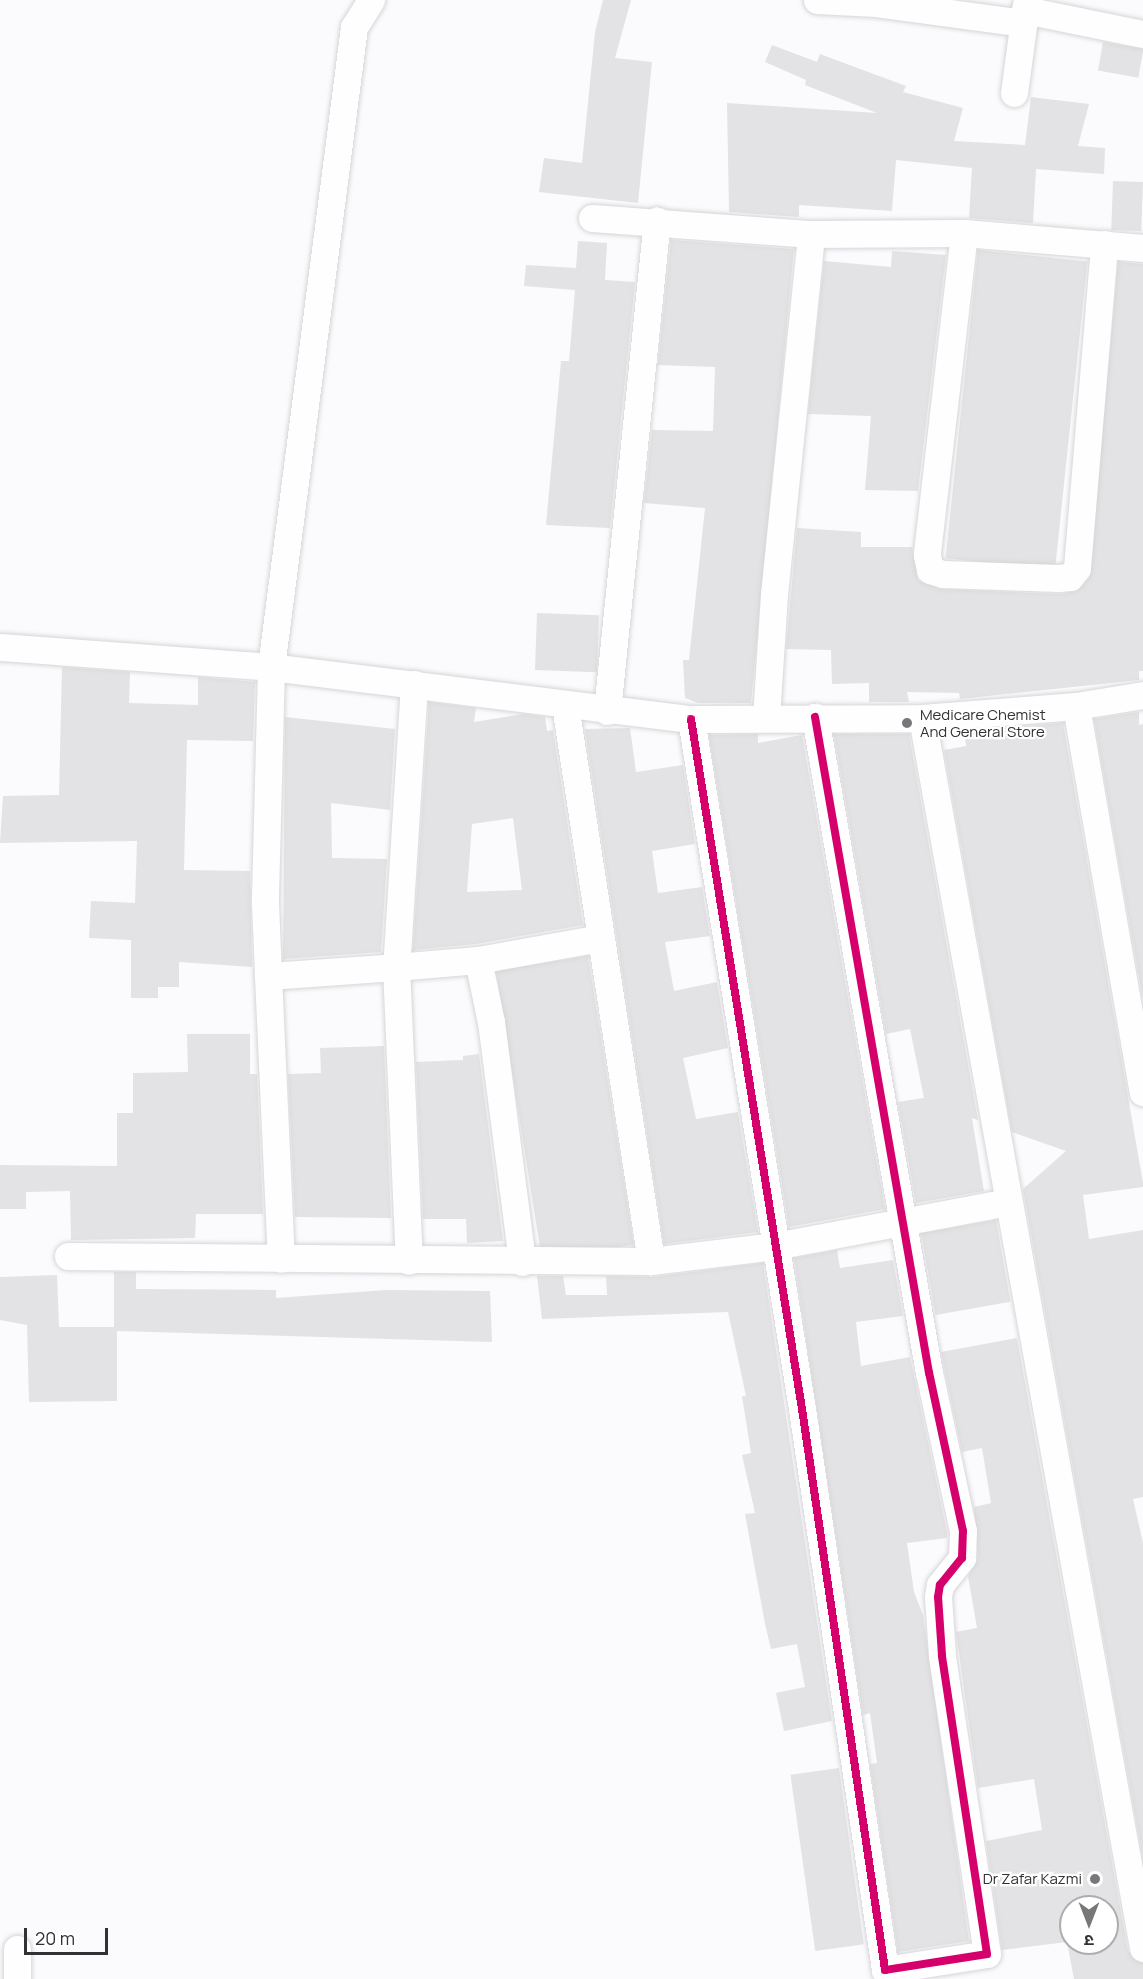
<!DOCTYPE html>
<html>
<head>
<meta charset="utf-8">
<style>
	body { margin:0 }
	#map { position:relative; width:1143px; height:1979px; overflow:hidden; background:#fbfafd; font-family:Manrope,"Noto Sans Devanagari",sans-serif }
	div>[style] { position:absolute }
	.building>* { inset:0; background:#e3e2e4; transform-origin:0 0 }
	.roads { filter:drop-shadow(0 0 2px #d6d5d7) drop-shadow(0 0 2px #d6d5d7) }
	.minor>* { height:27px; margin:-13.5px; padding:0 13.5px; transform-origin:13.5px; border-radius:13.5px; background:#fefeff }
	.cycleway>* { height:8px; margin:-4px; padding:0 4px; transform-origin:4px; border-radius:4px; background:#d6006c }
	.dots>* { width:16px; height:16px; translate:-50% -50%; box-sizing:border-box; border:3px solid #fff; border-radius:50% }
	span { translate:-50% -50%; white-space:nowrap; text-align:center; line-height:1.15; -webkit-text-stroke:4.5px #fff; paint-order:stroke }
	.poi-label { font-size:15px; color:#323133 }
	.left { translate:0 -50%; text-align:left }
	.right { translate:-100% -50%; text-align:right }
	.north { position:absolute; left:1059px; top:1895px; width:60px; height:60px; box-sizing:border-box; background:#fff; border:2px solid #adadad; border-radius:50%; rotate:180deg; font-size:16px; font-weight:700; line-height:24px; text-align:center; color:#323133 }
	.north::after { content:''; display:block; margin:auto; width:21px; height:27px; background:#78777a; clip-path:polygon(50% 0,100% 100%,50% 72%,0 100%) }
	.scale { position:absolute; left:24px; top:1928px; width:84px; height:27px; box-sizing:border-box; border:3px solid #323133; border-top:0; padding-left:8px; font-size:18px; line-height:21px; white-space:nowrap; color:#323133; -webkit-text-stroke:4px #fff; paint-order:stroke }
</style>
</head>
<body>
<div id="map">
	<div class="building">
		<div style="clip-path:polygon(603px 0,631px 0,615px 58px,652px 62px,638px 203px,539px 192px,544px 158px,582px 163px,595px 32px)"></div>
		<div style="left:1103px;top:42px;width:41px;height:29px;rotate:10deg"></div>
		<div style="clip-path:polygon(772px 45px,817px 62px,820px 54px,906px 86px,903px 92px,963px 108px,954px 141px,1025px 145px,1031px 97px,1089px 104px,1078px 146px,1105px 148px,1104px 174px,1036px 169px,1033px 223px,969px 218px,972px 168px,896px 160px,892px 211px,799px 205px,799px 217px,729px 212px,727px 103px,877px 113px,805px 85px,806px 80px,765px 62px)"></div>
		<div style="left:1113px;top:181px;width:30px;height:49px;rotate:2deg"></div>
		<div style="clip-path:polygon(671px 240px,794px 249px,751px 703px,698px 703px,685px 698px,683px 660px,689px 660px,705px 508px,644px 503px,652px 430px,713px 431px,715px 367px,658px 365px)"></div>
		<div style="clip-path:polygon(578px 241px,607px 243px,605px 280px,635px 282px,610px 528px,546px 525px,561px 361px,569px 361px,575px 290px,524px 286px,526px 265px,576px 268px)"></div>
		<div style="left:978px;top:250px;width:110px;height:310px;rotate:6deg"></div>
		<div style="clip-path:polygon(892px 251px,946px 255px,918px 491px,865px 490px,871px 416px,808px 414px,824px 261px,891px 267px)"></div>
		<div style="clip-path:polygon(1118px 262px,1143px 264px,1143px 671px,1139px 671px,1139px 680px,960px 699px,959px 693px,907px 692px,909px 702px,869px 702px,869px 683px,832px 684px,831px 650px,786px 649px,797px 528px,861px 532px,861px 547px,912px 547px,918px 580px,939px 589px,1059px 594px,1077px 591px,1089px 578px)"></div>
		<div style="left:537px;top:613px;width:62px;height:57px;rotate:2deg"></div>
		<div style="clip-path:polygon(62px 667px,130px 672px,129px 703px,198px 705px,198px 677px,255px 682px,253px 741px,187px 740px,184px 870px,250px 871px,252px 967px,179px 962px,179px 987px,158px 987px,158px 998px,131px 998px,131px 940px,89px 938px,91px 901px,135px 903px,137px 841px,0 843px,3px 796px,59px 795px)"></div>
		<div style="clip-path:polygon(evenodd,429px 702px,476px 708px,474px 722px,524px 714px,545px 717px,547px 731px,553px 730px,583px 925px,476px 944px,413px 950px,429px 702px,513px 818px,522px 890px,467px 892px,472px 824px,513px 818px)"></div>
		<div style="clip-path:polygon(1139px 712px,1139px 725px,1143px 724px,1143px 1000px,1094px 719px)"></div>
		<div style="clip-path:polygon(285px 717px,395px 729px,390px 810px,331px 803px,332px 858px,387px 859px,381px 952px,283px 959px)"></div>
		<div style="clip-path:polygon(1063px 723px,1143px 1183px,1143px 1187px,1083px 1195px,1089px 1239px,1143px 1230px,1143px 1497px,1133px 1499px,1143px 1543px,1143px 1859px,1023px 1189px,1066px 1151px,1012px 1132px,944px 750px,966px 746px,964px 731px)"></div>
		<div style="clip-path:polygon(630px 728px,636px 772px,683px 765px,695px 844px,652px 851px,658px 893px,702px 887px,710px 936px,665px 942px,674px 991px,717px 982px,728px 1048px,683px 1058px,696px 1119px,738px 1112px,758px 1232px,664px 1244px,585px 729px)"></div>
		<div style="clip-path:polygon(758px 734px,758px 743px,802px 735px,885px 1209px,789px 1227px,709px 735px)"></div>
		<div style="clip-path:polygon(834px 734px,909px 734px,978px 1120px,972px 1118px,984px 1191px,916px 1203px,898px 1102px,924px 1098px,910px 1029px,886px 1034px)"></div>
		<div style="left:588px;top:956px;width:292px;height:93px;rotate:81deg"></div>
		<div style="clip-path:polygon(187px 1034px,250px 1034px,250px 1074px,257px 1074px,263px 1214px,196px 1214px,195px 1238px,71px 1240px,70px 1191px,26px 1192px,26px 1209px,0 1209px,0 1165px,117px 1166px,117px 1113px,133px 1113px,133px 1073px,188px 1072px)"></div>
		<div style="clip-path:polygon(384px 1046px,391px 1218px,295px 1217px,288px 1074px,321px 1073px,320px 1048px)"></div>
		<div style="clip-path:polygon(479px 1054px,503px 1241px,467px 1243px,466px 1219px,423px 1219px,416px 1062px,463px 1060px,463px 1056px)"></div>
		<div style="left:996px;top:1220px;width:83px;height:76px;rotate:80deg"></div>
		<div style="clip-path:polygon(837px 1250px,840px 1268px,893px 1260px,903px 1316px,856px 1322px,861px 1366px,910px 1357px,947px 1532px,947px 1538px,907px 1543px,914px 1592px,923px 1615px,969px 1941px,898px 1952px,870px 1764px,877px 1763px,870px 1713px,863px 1715px,794px 1258px)"></div>
		<div style="clip-path:polygon(763px 1263px,832px 1721px,784px 1731px,776px 1693px,805px 1687px,797px 1644px,771px 1649px,765px 1624px,745px 1514px,755px 1513px,742px 1455px,751px 1453px,742px 1396px,746px 1396px,728px 1312px,542px 1319px,537px 1276px,563px 1276px,566px 1295px,607px 1295px,606px 1276px,653px 1277px)"></div>
		<div style="clip-path:polygon(114px 1272px,136px 1272px,136px 1289px,276px 1290px,276px 1298px,386px 1290px,490px 1291px,492px 1342px,117px 1331px,117px 1401px,29px 1402px,27px 1325px,0 1320px,0 1277px,57px 1275px,59px 1327px,114px 1327px)"></div>
		<div style="clip-path:polygon(evenodd,1017px 1338px,1128px 1951px,1143px 1963px,1143px 1979px,1074px 1979px,1067px 1942px,1002px 1950px,986px 1841px,1042px 1830px,1034px 1779px,978px 1788px,956px 1632px,977px 1628px,968px 1576px,978px 1559px,974px 1507px,991px 1503px,982px 1448px,962px 1452px,941px 1352px,1017px 1338px,1071px 1907px,1107px 1907px,1107px 1943px,1071px 1943px,1071px 1907px)"></div>
		<div style="left:839px;top:1768px;width:178px;height:49px;rotate:82deg"></div>
	</div>
	<div class="roads">
		<div class="minor">
			<div style="left:371px;top:0;width:32px;rotate:122deg"></div>
			<div style="left:354px;top:27px;width:645px;rotate:97.39deg"></div>
			<div style="left:271px;top:667px;width:236px;rotate:91.5deg"></div>
			<div style="left:265px;top:903px;width:73px;rotate:87.6deg"></div>
			<div style="left:268px;top:976px;width:128px;rotate:-4deg"></div>
			<div style="left:396px;top:967px;width:294px;rotate:87.5deg"></div>
			<div style="left:817px;top:0;width:59px;rotate:2.9deg"></div>
			<div style="left:876px;top:3px;width:148px;rotate:7.7deg"></div>
			<div style="left:1025px;top:10px;width:120px;rotate:11.5deg"></div>
			<div style="left:1014px;top:93px;width:90px;rotate:-82.3deg"></div>
			<div style="left:592px;top:218px;width:220px;rotate:4.2deg"></div>
			<div style="left:811px;top:234px;width:153px;rotate:-0.4deg"></div>
			<div style="left:964px;top:233px;width:180px;rotate:4.8deg"></div>
			<div style="left:964px;top:233px;width:324px;rotate:96.6deg"></div>
			<div style="left:927px;top:555px;width:15px;rotate:79deg"></div>
			<div style="left:930px;top:570px;width:14px;rotate:17deg"></div>
			<div style="left:943px;top:574px;width:115px;rotate:2deg"></div>
			<div style="left:1058px;top:578px;width:12px;rotate:-5deg"></div>
			<div style="left:1070px;top:577px;width:11px;rotate:-52deg"></div>
			<div style="left:1077px;top:568px;width:325px;rotate:-85.2deg"></div>
			<div style="left:0;top:647px;width:272px;rotate:4.2deg"></div>
			<div style="left:271px;top:667px;width:423px;rotate:7.1deg"></div>
			<div style="left:691px;top:719px;width:231px;rotate:-0.2deg"></div>
			<div style="left:922px;top:718px;width:154px;rotate:-4.5deg"></div>
			<div style="left:1076px;top:706px;width:68px;rotate:-9.3deg"></div>
			<div style="left:414px;top:684px;width:284px;rotate:93.6deg"></div>
			<div style="left:396px;top:967px;width:82px;rotate:-4.9deg"></div>
			<div style="left:478px;top:960px;width:124px;rotate:-10.2deg"></div>
			<div style="left:565px;top:705px;width:563px;rotate:81.21deg"></div>
			<div style="left:1076px;top:706px;width:392px;rotate:80.2deg"></div>
			<div style="left:607px;top:711px;width:493px;rotate:-84.2deg"></div>
			<div style="left:766px;top:718px;width:124px;rotate:-86.3deg"></div>
			<div style="left:774px;top:594px;width:362px;rotate:-84.1deg"></div>
			<div style="left:922px;top:718px;width:1250px;rotate:79.81deg"></div>
			<div style="left:691px;top:719px;width:699px;rotate:80.86deg"></div>
			<div style="left:802px;top:1409px;width:567px;rotate:81.58deg"></div>
			<div style="left:885px;top:1970px;width:103px;rotate:-8.9deg"></div>
			<div style="left:987px;top:1954px;width:302px;rotate:-98.6deg"></div>
			<div style="left:942px;top:1655px;width:58px;rotate:-93.9deg"></div>
			<div style="left:938px;top:1597px;width:12px;rotate:-81deg"></div>
			<div style="left:940px;top:1585px;width:35px;rotate:-51deg"></div>
			<div style="left:962px;top:1558px;width:27px;rotate:-88deg"></div>
			<div style="left:963px;top:1531px;width:162px;rotate:-102.1deg"></div>
			<div style="left:929px;top:1373px;width:666px;rotate:-99.86deg"></div>
			<div style="left:478px;top:960px;width:63px;rotate:78.2deg"></div>
			<div style="left:491px;top:1022px;width:242px;rotate:82.6deg"></div>
			<div style="left:268px;top:976px;width:283px;rotate:87.4deg"></div>
			<div style="left:68px;top:1256px;width:583px;rotate:0.49deg"></div>
			<div style="left:651px;top:1261px;width:125px;rotate:-6.9deg"></div>
			<div style="left:775px;top:1246px;width:237px;rotate:-10.7deg"></div>
			<div style="left:17px;top:1949px;width:30px;rotate:90deg"></div>
		</div>
	</div>
	<div class="cycleway">
		<div style="left:691px;top:719px;width:699px;rotate:80.86deg"></div>
		<div style="left:802px;top:1409px;width:567px;rotate:81.58deg"></div>
		<div style="left:885px;top:1970px;width:103px;rotate:-8.9deg"></div>
		<div style="left:987px;top:1954px;width:302px;rotate:-98.6deg"></div>
		<div style="left:942px;top:1655px;width:58px;rotate:-93.9deg"></div>
		<div style="left:938px;top:1597px;width:12px;rotate:-81deg"></div>
		<div style="left:940px;top:1585px;width:35px;rotate:-51deg"></div>
		<div style="left:962px;top:1558px;width:27px;rotate:-88deg"></div>
		<div style="left:963px;top:1531px;width:162px;rotate:-102.1deg"></div>
		<div style="left:929px;top:1373px;width:666px;rotate:-99.86deg"></div>
	</div>
	<div class="dots">
		<div style="left:907px;top:723px;background:#78777a"></div>
		<div style="left:1095px;top:1879px;background:#78777a"></div>
	</div>
	<div class="poi-label">
		<span class="left" style="left:920px;top:723px">Medicare Chemist<br>And General Store</span>
		<span class="right" style="left:1082px;top:1879px">Dr Zafar Kazmi</span>
	</div>
	<div class="north">उ</div>
	<div class="scale">20 m</div>
</div>
</body>
</html>
